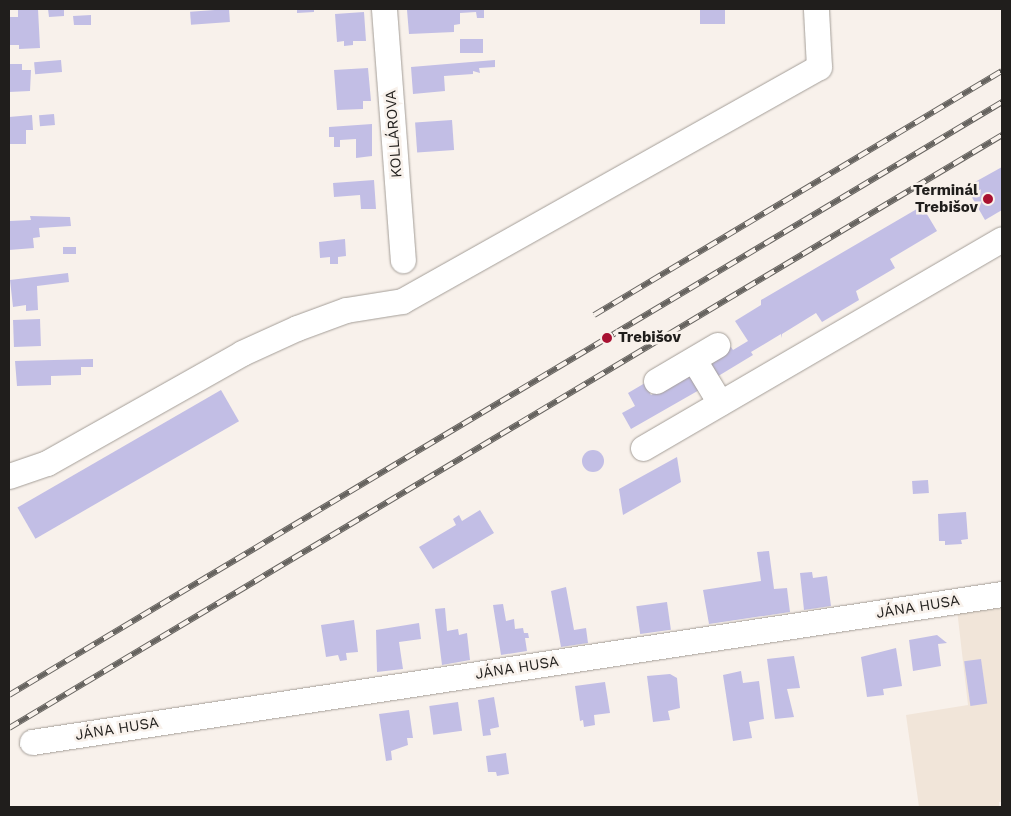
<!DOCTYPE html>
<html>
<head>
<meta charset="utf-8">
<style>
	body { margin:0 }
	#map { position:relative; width:1011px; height:816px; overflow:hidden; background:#f8f1eb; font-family:"Work Sans",sans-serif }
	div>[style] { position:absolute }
	.built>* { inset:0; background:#f1e5d9 }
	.building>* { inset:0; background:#c2bee5; transform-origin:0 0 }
	.round { border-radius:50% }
	.roads { filter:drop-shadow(0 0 1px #a49e98) drop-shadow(0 0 1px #a49e98) }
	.minor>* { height:25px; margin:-12.5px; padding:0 12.5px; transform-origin:12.5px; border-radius:12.5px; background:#fff }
	.rail>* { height:5.5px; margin-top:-2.75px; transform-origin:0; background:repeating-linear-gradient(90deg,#f8f1eb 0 11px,#66635f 0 22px); box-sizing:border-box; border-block:1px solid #66635f }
	.dots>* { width:14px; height:14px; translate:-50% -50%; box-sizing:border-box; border:2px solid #f8f1eb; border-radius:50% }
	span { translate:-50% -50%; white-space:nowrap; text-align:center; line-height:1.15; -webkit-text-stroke:5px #f8f1eb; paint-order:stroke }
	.street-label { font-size:15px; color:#201e1c }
	.poi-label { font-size:15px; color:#201e1c; font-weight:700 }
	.right { translate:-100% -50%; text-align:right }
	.left { translate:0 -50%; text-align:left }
	.frame { position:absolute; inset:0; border:10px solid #201e1c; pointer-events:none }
</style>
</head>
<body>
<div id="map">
	<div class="built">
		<div style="clip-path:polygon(1002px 594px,1002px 802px,999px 802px,999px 807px,919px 807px,906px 715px,968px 705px,956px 601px)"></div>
	</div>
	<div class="building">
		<div style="clip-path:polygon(18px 9px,38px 9px,40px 48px,19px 49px,19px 45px,9px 45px,9px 17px,18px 17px)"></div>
		<div style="clip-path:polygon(48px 9px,64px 9px,64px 16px,49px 17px)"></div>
		<div style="left:229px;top:9px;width:13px;height:39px;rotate:86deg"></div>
		<div style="clip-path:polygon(297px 9px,314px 9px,314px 12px,297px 13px)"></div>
		<div style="clip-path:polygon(484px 9px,484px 18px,477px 18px,476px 12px,460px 13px,460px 24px,454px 25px,454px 32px,409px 34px,407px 10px)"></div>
		<div style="left:700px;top:9px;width:25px;height:15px"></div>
		<div style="clip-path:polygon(364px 12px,366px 41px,353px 41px,353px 45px,344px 46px,344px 41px,337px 42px,335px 14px)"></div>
		<div style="clip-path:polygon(91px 15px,91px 25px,74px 25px,73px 16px)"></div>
		<div style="left:483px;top:39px;width:14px;height:23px;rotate:90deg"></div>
		<div style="left:61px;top:60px;width:12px;height:27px;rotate:85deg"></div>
		<div style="clip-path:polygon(495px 60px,495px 67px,479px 68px,480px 73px,473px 71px,473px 74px,444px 76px,445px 91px,413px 94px,411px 67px)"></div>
		<div style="clip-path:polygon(9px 64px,22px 64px,22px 70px,31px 70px,30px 91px,9px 92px)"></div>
		<div style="clip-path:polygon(368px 68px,371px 101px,363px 101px,363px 109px,337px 110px,334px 70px)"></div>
		<div style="left:54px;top:114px;width:11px;height:15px;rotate:85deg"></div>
		<div style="clip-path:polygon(32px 115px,33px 130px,26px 130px,26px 144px,9px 144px,9px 117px)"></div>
		<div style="left:452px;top:120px;width:30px;height:37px;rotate:86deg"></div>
		<div style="clip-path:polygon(372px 124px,372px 156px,356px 158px,356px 139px,340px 140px,340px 147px,334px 147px,334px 137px,329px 137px,329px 127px)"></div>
		<div style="clip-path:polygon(1002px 167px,1002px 210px,985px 220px,966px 187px)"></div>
		<div style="clip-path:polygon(374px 180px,376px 209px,361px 209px,360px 195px,334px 197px,333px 183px)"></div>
		<div style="clip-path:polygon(922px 206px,937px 231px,890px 259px,895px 268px,856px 291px,859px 300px,822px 322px,816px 313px,782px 334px,782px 338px,781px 334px,751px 352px,753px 355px,715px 378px,706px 364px,724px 351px,731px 347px,733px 350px,748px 341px,735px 321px,761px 305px,761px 300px)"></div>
		<div style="clip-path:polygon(30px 216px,70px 217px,71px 226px,39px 228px,40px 237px,33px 238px,34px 248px,9px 250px,9px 221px,31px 220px)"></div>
		<div style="clip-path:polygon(345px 239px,346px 256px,338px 257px,338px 264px,330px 264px,330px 257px,320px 258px,319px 242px)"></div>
		<div style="left:76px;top:247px;width:7px;height:13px;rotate:90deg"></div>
		<div style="clip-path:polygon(68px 273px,69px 282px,37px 286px,38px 310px,26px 311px,26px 305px,13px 307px,10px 280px)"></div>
		<div style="left:40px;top:319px;width:27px;height:27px;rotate:88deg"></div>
		<div style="clip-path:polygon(93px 359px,93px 367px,81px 367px,81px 375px,51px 376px,51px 385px,17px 386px,15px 361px)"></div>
		<div style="clip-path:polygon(692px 372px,701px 389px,631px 429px,622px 413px,635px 406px,628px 393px,645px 383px,651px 395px)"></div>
		<div style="left:221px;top:390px;width:36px;height:235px;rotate:60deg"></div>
		<div class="round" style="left:582px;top:450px;width:22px;height:22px"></div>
		<div style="clip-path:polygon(677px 457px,681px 482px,623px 515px,619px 489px)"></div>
		<div style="left:928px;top:480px;width:13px;height:16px;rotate:86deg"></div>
		<div style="clip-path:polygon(480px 510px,494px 533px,433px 569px,419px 547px,456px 525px,453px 519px,459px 515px,462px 521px)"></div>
		<div style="clip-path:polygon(966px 512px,968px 539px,961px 540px,962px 544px,945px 545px,945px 541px,939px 541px,938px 514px)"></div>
		<div style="clip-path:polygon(769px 551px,774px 589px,787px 588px,790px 612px,709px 624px,703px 590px,761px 581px,757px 552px)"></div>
		<div style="clip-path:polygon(812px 572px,813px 578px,827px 576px,831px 606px,804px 610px,800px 573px)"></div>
		<div style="clip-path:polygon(566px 587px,574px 630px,586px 628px,588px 643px,561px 647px,551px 591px)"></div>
		<div style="left:667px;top:602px;width:28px;height:31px;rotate:82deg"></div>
		<div style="clip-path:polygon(503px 604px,506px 621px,514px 619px,515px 629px,523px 628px,524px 633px,528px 633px,529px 638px,525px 638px,527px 651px,501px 655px,493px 605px)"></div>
		<div style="clip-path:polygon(445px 608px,447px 631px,458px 629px,459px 635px,467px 633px,470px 660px,442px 665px,435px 609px)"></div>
		<div style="clip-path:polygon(354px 620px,358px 652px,346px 653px,347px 660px,340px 661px,338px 655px,326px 657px,321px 625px)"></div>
		<div style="clip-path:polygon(419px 623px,421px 639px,399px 642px,403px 669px,377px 672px,376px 630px)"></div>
		<div style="clip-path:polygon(937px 635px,947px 643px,938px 644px,941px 666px,913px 671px,909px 640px)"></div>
		<div style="clip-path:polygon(896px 648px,902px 686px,883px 689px,884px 695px,867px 697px,861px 657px)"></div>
		<div style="clip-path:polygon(794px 656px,800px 688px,787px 689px,794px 717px,775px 719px,767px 659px)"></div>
		<div style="left:981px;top:659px;width:45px;height:17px;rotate:82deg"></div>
		<div style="clip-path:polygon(741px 671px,743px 683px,759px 681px,764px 719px,749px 722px,752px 738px,733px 741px,723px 675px)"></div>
		<div style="clip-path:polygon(670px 674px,677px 678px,680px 708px,668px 711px,670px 720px,653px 722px,647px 676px)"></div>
		<div style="clip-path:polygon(605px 682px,610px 713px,594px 715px,595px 725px,584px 727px,583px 720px,580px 721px,575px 686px)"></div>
		<div style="clip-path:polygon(494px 697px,499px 727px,490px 729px,491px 735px,483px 736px,478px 700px)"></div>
		<div style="left:458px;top:702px;width:29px;height:29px;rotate:82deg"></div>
		<div style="clip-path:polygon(409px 710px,413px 738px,407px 738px,408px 745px,391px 751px,392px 760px,386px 761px,379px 714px)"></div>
		<div style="clip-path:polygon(506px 753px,509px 774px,497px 776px,496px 772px,488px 772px,486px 756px)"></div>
	</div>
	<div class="roads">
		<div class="minor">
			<div style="left:384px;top:9px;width:252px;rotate:85.7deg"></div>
			<div style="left:694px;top:360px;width:50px;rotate:58.8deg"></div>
			<div style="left:656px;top:381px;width:71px;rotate:-30.5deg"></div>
			<div style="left:643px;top:448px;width:415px;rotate:-30.2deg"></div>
			<div style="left:9px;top:476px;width:40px;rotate:-18.9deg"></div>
			<div style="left:47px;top:463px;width:224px;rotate:-29.4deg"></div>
			<div style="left:242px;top:353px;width:60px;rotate:-24.4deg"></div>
			<div style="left:297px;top:328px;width:52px;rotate:-20.2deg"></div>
			<div style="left:346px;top:310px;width:57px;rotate:-9.1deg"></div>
			<div style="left:402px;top:301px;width:478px;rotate:-29.3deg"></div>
			<div style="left:819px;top:67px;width:58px;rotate:-93deg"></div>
			<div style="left:32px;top:742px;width:981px;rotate:-8.68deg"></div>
		</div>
	</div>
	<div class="rail">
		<div style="left:594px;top:315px;width:475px;rotate:-30.9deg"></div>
		<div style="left:9px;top:695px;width:1157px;rotate:-30.84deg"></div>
		<div style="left:9px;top:728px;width:1157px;rotate:-30.84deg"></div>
	</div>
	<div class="dots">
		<div style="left:988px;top:199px;background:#a81131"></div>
		<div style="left:607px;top:338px;background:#a81131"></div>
	</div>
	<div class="street-label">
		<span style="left:394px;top:134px;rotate:-94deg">KOLLÁROVA</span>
		<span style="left:918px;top:607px;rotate:-9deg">JÁNA HUSA</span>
		<span style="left:517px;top:668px;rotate:-9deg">JÁNA HUSA</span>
		<span style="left:117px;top:729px;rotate:-9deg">JÁNA HUSA</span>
	</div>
	<div class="poi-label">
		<span class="right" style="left:978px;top:199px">Terminál<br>Trebišov</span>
		<span class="left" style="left:618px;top:338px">Trebišov</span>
	</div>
	<div class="frame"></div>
</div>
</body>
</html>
